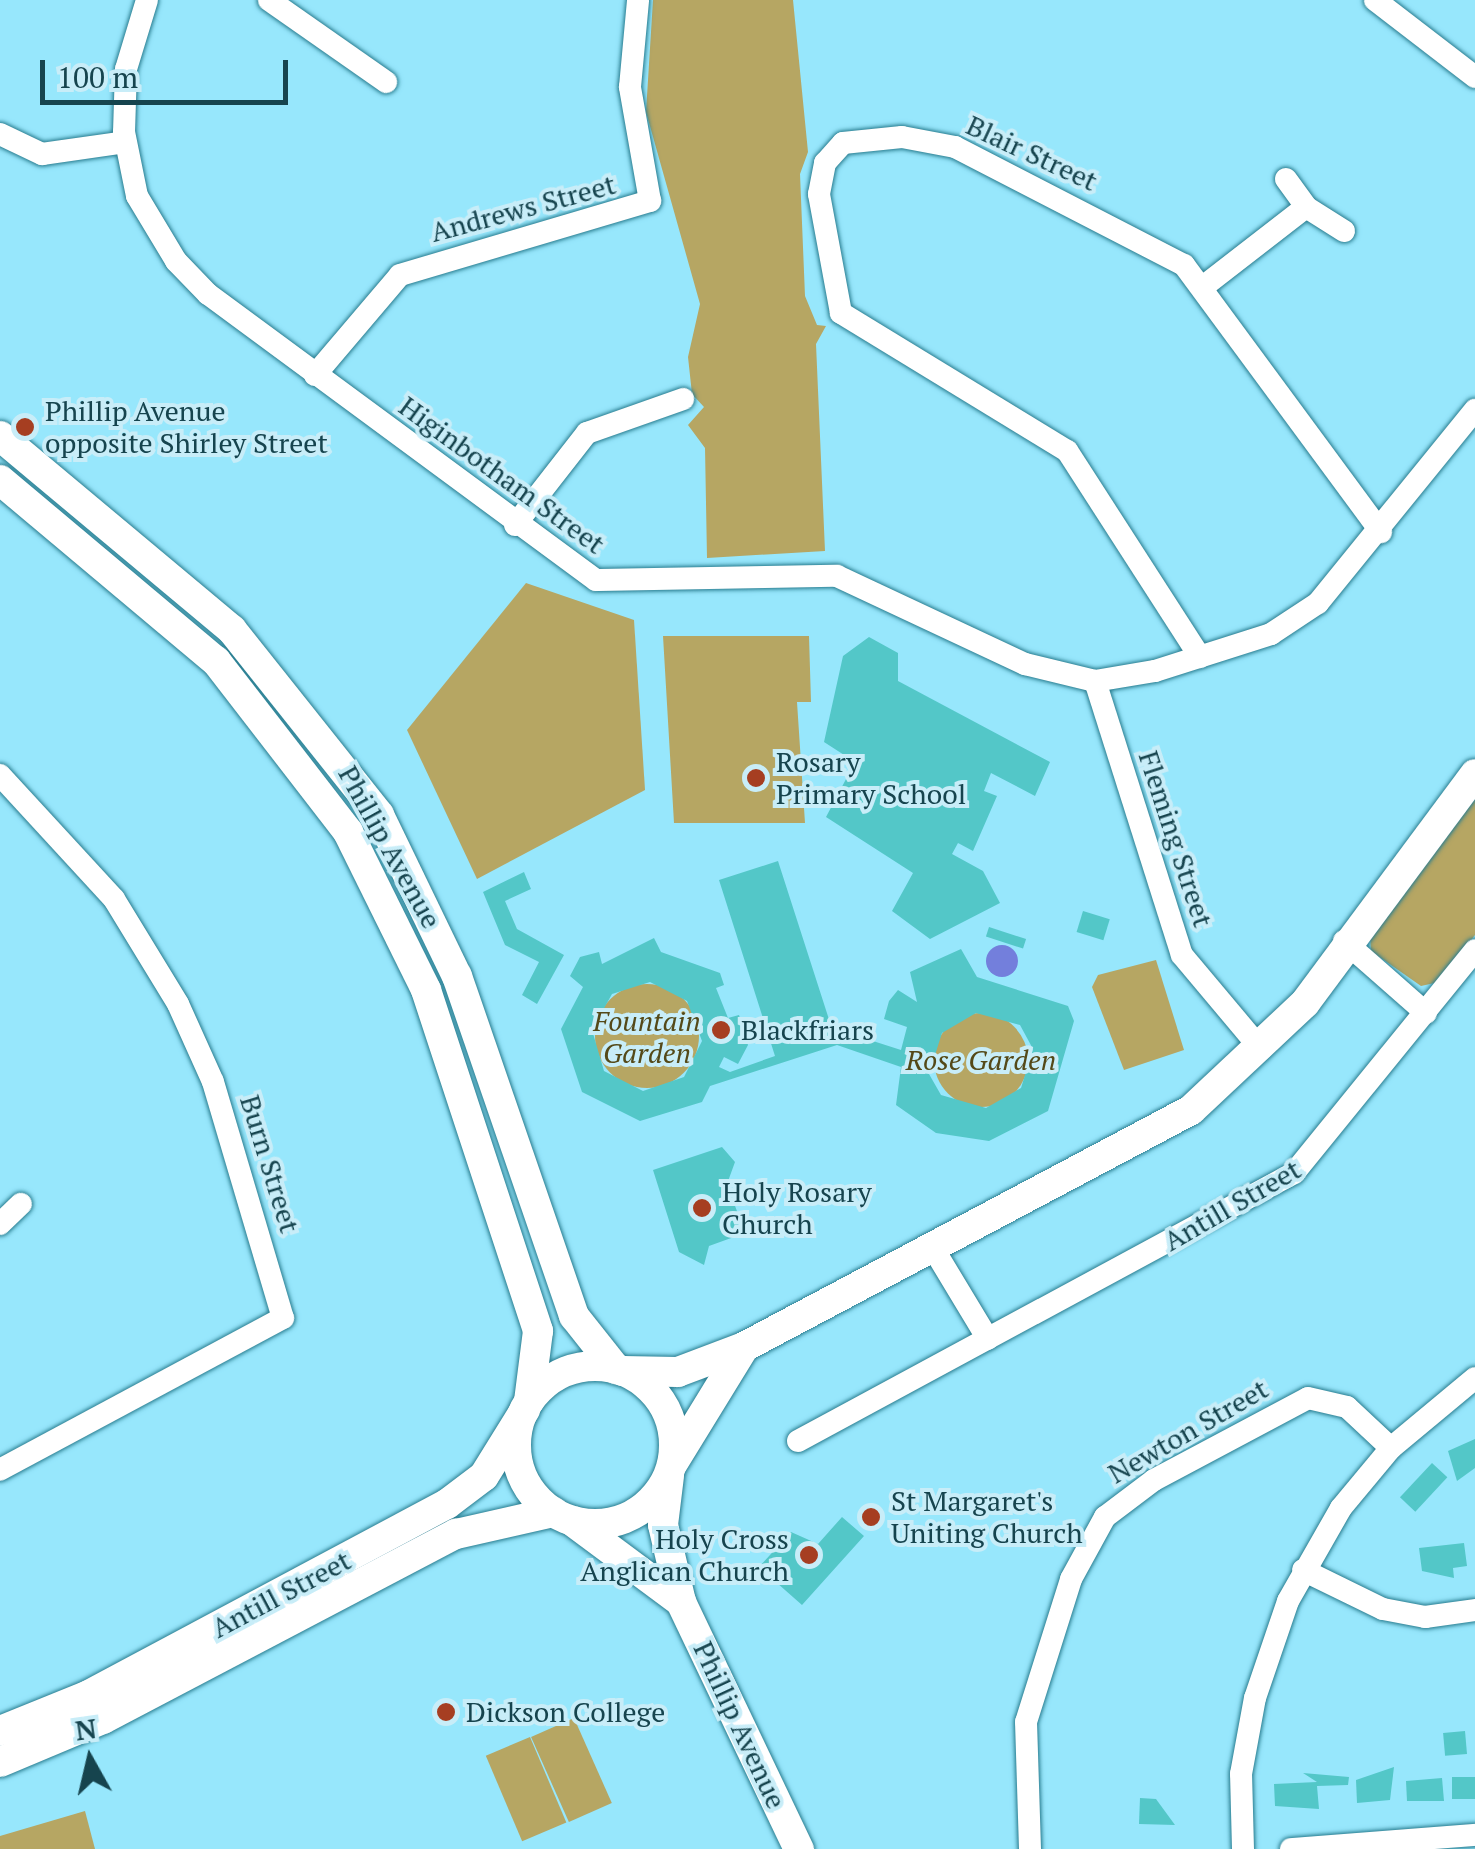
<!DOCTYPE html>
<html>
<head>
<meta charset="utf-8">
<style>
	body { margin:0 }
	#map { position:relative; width:1475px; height:1849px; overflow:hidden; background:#97e7fc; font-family:"PT Serif",serif }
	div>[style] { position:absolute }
	.green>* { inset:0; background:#b6a663; transform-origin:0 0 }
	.round { border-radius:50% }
	.water>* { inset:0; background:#737fdc }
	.building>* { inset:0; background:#53c7c8; transform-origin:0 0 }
	.roads { filter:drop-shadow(0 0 2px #287c8f) drop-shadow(0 0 2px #287c8f) }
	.minor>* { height:22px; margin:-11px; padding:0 11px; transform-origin:11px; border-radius:11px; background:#fff }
	.major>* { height:30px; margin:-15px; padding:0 15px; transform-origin:15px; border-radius:15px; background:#fff }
	.major>.ring { margin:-15px; padding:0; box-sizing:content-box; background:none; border:30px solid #fff; border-radius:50% }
	.dots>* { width:28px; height:28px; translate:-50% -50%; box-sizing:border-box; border:5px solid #c8edf8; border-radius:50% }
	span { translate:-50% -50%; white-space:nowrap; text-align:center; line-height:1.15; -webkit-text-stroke:8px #c8edf8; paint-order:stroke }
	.street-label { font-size:28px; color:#16444e }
	.poi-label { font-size:28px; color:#16444e }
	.left { translate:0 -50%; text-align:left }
	.right { translate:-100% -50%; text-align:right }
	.park-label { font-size:28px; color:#544918; font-style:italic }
	.north { position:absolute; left:40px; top:1709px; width:100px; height:100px; -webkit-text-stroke:8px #c8edf8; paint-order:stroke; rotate:352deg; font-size:28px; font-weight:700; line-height:40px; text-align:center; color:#16444e }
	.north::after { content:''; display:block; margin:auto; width:35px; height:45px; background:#16444e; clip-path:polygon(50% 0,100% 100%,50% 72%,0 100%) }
	.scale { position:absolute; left:40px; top:60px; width:248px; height:45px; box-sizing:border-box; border:5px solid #16444e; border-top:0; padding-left:12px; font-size:30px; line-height:35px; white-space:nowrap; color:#16444e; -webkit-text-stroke:8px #c8edf8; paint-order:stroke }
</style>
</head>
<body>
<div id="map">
	<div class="green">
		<div style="clip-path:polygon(653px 0,793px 0,808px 152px,800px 174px,805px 296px,817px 325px,826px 326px,816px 344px,825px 551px,707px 558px,705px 448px,688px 425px,704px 407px,692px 394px,688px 357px,700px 304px,646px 112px)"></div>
		<div style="clip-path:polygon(526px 583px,634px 620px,645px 790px,477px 879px,407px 730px)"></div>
		<div style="clip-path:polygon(663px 636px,809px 636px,811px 702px,797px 702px,805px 823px,674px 823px)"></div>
		<div style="clip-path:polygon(1475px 799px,1475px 935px,1439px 982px,1421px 986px,1371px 951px,1370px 934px)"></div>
		<div style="clip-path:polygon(1156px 960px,1184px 1050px,1124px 1070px,1092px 987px,1098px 975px)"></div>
		<div class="round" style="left:595px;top:984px;width:104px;height:104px"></div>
		<div class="round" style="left:934px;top:1013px;width:94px;height:94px"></div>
		<div style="left:574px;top:1718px;width:93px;height:47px;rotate:66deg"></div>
		<div style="left:530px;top:1737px;width:93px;height:48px;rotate:67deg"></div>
		<div style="clip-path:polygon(85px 1811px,95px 1849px,0 1849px,0 1836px)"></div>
	</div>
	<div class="water">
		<div class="round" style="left:986px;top:945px;width:32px;height:32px"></div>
	</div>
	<div class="building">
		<div style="clip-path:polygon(869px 637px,898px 653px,898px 681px,1050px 762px,1035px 796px,991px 773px,984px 791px,997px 796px,973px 851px,958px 843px,952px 854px,983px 871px,1000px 903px,930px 939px,892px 911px,913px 873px,826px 817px,855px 762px,824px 742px,843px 656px)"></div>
		<div style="clip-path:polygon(evenodd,778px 861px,835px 1038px,848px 1033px,901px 1050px,907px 1027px,884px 1019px,889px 1001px,898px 990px,917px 1002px,910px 972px,961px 949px,977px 977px,1068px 1006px,1074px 1021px,1048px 1111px,989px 1141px,936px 1133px,896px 1105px,901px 1067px,837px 1045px,710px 1086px,702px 1102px,640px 1121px,582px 1092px,561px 1029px,583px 987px,570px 976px,580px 957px,599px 952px,602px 964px,654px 938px,661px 952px,720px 973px,724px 985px,716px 988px,728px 1018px,739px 1015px,748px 1045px,738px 1064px,724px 1057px,719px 1067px,730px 1072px,775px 1056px,719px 880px,778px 861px,650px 982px,687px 1001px,702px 1041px,684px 1077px,643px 1091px,604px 1071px,592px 1030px,612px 994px,650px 982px,778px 861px,976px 1013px,1020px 1025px,1033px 1049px,1021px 1088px,986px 1108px,941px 1095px,929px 1074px,942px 1033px,976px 1013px)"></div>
		<div style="clip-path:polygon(524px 872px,531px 889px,505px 901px,517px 929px,564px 955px,537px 1004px,522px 995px,539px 962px,505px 945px,483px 892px)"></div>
		<div style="left:1083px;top:911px;width:28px;height:22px;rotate:17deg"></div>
		<div style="left:989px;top:927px;width:39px;height:10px;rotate:18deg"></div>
		<div style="clip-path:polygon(722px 1147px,735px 1162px,727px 1184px,745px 1233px,709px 1246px,704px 1265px,679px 1252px,653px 1170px)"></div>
		<div style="clip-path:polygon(1475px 1439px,1475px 1468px,1457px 1481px,1448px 1451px)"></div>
		<div style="left:1432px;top:1463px;width:21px;height:47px;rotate:43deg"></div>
		<div style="clip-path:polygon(842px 1517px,864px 1536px,802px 1605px,759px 1567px,791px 1532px,818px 1544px)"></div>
		<div style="clip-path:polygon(1464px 1543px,1467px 1566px,1453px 1568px,1454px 1578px,1422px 1571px,1419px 1548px)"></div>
		<div style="left:1465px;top:1731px;width:23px;height:22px;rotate:85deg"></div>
		<div style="clip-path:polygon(1394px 1767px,1390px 1800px,1357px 1803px,1356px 1780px)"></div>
		<div style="clip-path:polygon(1303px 1773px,1349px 1777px,1348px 1785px,1317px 1786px,1319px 1809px,1275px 1806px,1274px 1784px,1317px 1782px)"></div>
		<div style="left:1475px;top:1777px;width:22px;height:23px;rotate:90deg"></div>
		<div style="clip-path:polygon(1442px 1778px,1444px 1801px,1407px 1801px,1406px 1781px)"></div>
		<div style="clip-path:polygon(1140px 1798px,1156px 1799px,1175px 1825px,1139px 1824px)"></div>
	</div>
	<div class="roads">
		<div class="minor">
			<div style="left:147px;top:0;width:72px;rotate:106.9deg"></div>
			<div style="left:126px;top:69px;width:63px;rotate:91.8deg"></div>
			<div style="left:124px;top:132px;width:65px;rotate:78.5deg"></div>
			<div style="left:137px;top:196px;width:76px;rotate:59deg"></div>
			<div style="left:176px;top:261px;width:46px;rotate:45.9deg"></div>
			<div style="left:208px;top:294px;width:482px;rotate:36.4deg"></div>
			<div style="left:596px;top:580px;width:241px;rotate:-1deg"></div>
			<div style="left:837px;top:576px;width:208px;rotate:25.1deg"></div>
			<div style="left:1025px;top:664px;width:72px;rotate:13.7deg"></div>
			<div style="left:1095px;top:681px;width:61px;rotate:-9.5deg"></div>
			<div style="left:1155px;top:671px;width:122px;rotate:-17.7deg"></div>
			<div style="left:1271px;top:634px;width:56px;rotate:-33.4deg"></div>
			<div style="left:1318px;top:603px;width:249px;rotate:-50.9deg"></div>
			<div style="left:269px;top:0;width:143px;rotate:35deg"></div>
			<div style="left:1375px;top:0;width:126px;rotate:37.6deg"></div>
			<div style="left:0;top:134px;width:47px;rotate:25.5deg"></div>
			<div style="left:42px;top:154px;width:84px;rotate:-8.2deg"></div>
			<div style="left:1286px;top:179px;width:34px;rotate:54deg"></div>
			<div style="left:1306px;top:207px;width:45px;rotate:32.3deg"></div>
			<div style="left:1204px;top:286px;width:129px;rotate:-37.8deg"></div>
			<div style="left:315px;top:375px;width:131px;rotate:-49.6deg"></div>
			<div style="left:400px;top:275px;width:261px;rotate:-16.5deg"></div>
			<div style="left:650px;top:201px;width:116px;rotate:-100deg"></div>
			<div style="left:630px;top:87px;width:87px;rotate:-84.7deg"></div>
			<div style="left:515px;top:525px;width:117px;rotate:-52deg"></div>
			<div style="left:587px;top:433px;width:102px;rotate:-19.5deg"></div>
			<div style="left:1200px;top:657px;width:245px;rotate:-122.8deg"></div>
			<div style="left:1067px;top:451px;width:265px;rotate:-148.6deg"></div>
			<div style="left:841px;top:313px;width:121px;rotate:-100.5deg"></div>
			<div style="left:819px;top:194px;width:32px;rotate:-79deg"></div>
			<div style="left:825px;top:163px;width:27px;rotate:-48deg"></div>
			<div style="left:843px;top:143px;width:59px;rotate:-5.8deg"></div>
			<div style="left:902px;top:137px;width:54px;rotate:10.7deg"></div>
			<div style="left:955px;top:147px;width:258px;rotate:27.3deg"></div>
			<div style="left:1184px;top:265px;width:332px;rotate:53.6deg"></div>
			<div style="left:1095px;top:681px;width:287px;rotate:72.4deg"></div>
			<div style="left:1182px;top:955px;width:123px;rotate:50deg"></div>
			<div style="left:0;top:775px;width:168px;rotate:47.4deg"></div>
			<div style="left:114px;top:899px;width:123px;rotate:58.6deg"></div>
			<div style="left:178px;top:1004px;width:85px;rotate:65.8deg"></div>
			<div style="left:213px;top:1082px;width:246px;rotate:73.5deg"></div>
			<div style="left:283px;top:1318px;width:321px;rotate:151.8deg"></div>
			<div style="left:1344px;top:941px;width:109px;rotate:41.3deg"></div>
			<div style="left:0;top:1224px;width:29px;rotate:-44deg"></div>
			<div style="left:933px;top:1248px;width:106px;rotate:58.9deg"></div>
			<div style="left:798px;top:1441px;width:564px;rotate:-28.38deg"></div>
			<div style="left:1294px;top:1173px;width:287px;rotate:-50.9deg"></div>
			<div style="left:1303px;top:1570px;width:89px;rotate:26deg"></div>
			<div style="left:1383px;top:1609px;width:43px;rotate:10.8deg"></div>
			<div style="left:1425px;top:1617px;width:50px;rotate:-8deg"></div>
			<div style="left:1030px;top:1849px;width:127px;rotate:-91.8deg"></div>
			<div style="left:1026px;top:1722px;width:150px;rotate:-72.5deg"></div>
			<div style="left:1071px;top:1579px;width:71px;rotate:-61.3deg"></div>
			<div style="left:1105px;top:1517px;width:61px;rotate:-37.1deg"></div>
			<div style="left:1154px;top:1480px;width:174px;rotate:-28deg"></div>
			<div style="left:1308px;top:1398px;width:40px;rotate:13deg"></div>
			<div style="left:1347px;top:1407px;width:60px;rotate:43deg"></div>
			<div style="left:1243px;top:1849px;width:75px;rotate:-91.5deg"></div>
			<div style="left:1241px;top:1774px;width:77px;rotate:-79.6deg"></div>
			<div style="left:1255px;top:1698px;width:102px;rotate:-71.2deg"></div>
			<div style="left:1288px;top:1601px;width:107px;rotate:-60.3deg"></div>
			<div style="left:1341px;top:1508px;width:78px;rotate:-50.2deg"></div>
			<div style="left:1391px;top:1448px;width:109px;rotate:-39.8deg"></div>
			<div style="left:1291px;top:1849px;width:185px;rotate:-4.4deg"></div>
		</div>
		<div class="major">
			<div style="left:0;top:436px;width:302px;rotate:39.9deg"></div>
			<div style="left:232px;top:630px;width:236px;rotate:51.5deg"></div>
			<div style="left:379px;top:815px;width:179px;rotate:64.2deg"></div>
			<div style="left:457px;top:976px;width:360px;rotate:71deg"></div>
			<div style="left:574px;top:1316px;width:68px;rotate:51.6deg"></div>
			<div style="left:0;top:480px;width:282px;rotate:40deg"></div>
			<div style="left:216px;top:661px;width:216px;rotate:52.3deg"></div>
			<div style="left:348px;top:832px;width:176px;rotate:63.7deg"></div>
			<div style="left:426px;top:990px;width:359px;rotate:71.8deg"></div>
			<div style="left:538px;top:1331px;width:71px;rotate:97.3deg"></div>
			<div class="ring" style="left:516px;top:1366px;width:128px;height:128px"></div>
			<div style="left:623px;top:1371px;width:55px;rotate:1deg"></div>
			<div style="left:678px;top:1372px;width:71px;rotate:-20.7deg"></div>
			<div style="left:744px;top:1347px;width:506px;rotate:-27.93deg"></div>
			<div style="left:1191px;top:1110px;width:156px;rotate:-43.2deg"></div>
			<div style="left:1305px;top:1003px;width:285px;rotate:-53.4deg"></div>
			<div style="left:673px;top:1463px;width:136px;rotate:-58.5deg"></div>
			<div style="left:669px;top:1476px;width:49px;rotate:97deg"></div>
			<div style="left:663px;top:1525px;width:79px;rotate:76.8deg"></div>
			<div style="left:681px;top:1602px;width:274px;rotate:64.5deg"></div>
			<div style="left:572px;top:1521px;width:136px;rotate:36.6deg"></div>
			<div style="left:0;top:1731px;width:96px;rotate:-22deg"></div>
			<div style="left:89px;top:1695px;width:406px;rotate:-28.1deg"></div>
			<div style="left:447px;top:1504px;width:46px;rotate:-37.1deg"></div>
			<div style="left:484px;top:1476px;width:78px;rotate:-58.2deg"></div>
			<div style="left:0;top:1762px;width:112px;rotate:-22.7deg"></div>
			<div style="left:103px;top:1719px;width:399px;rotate:-27.7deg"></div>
			<div style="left:456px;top:1534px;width:100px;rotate:-12.7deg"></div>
		</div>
	</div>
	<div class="dots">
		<div style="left:25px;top:427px;background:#a63e21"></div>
		<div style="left:756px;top:778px;background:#a63e21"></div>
		<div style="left:721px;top:1030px;background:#a63e21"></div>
		<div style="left:702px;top:1208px;background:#a63e21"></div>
		<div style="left:871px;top:1517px;background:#a63e21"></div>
		<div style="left:809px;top:1555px;background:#a63e21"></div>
		<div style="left:446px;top:1712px;background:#a63e21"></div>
	</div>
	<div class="street-label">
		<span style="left:1032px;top:153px;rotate:25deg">Blair Street</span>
		<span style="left:523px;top:208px;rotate:-15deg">Andrews Street</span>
		<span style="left:502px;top:475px;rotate:36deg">Higinbotham Street</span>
		<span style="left:1176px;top:839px;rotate:72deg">Fleming Street</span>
		<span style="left:390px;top:847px;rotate:61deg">Phillip Avenue</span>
		<span style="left:270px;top:1164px;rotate:73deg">Burn Street</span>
		<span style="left:1232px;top:1205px;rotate:-30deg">Antill Street</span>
		<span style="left:1188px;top:1431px;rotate:-30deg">Newton Street</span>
		<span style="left:281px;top:1594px;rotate:-28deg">Antill Street</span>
		<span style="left:740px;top:1725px;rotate:65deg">Phillip Avenue</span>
	</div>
	<div class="poi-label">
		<span class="left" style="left:45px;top:427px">Phillip Avenue<br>opposite Shirley Street</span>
		<span class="left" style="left:776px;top:778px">Rosary<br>Primary School</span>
		<span class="left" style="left:741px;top:1030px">Blackfriars</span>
		<span class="left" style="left:722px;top:1208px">Holy Rosary<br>Church</span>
		<span class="left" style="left:891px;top:1517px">St Margaret's<br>Uniting Church</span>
		<span class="right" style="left:789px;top:1555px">Holy Cross<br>Anglican Church</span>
		<span class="left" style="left:466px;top:1712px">Dickson College</span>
	</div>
	<div class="park-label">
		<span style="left:647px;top:1037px">Fountain<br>Garden</span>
		<span style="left:981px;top:1060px">Rose Garden</span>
	</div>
	<div class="north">N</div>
	<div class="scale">100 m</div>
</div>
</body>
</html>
